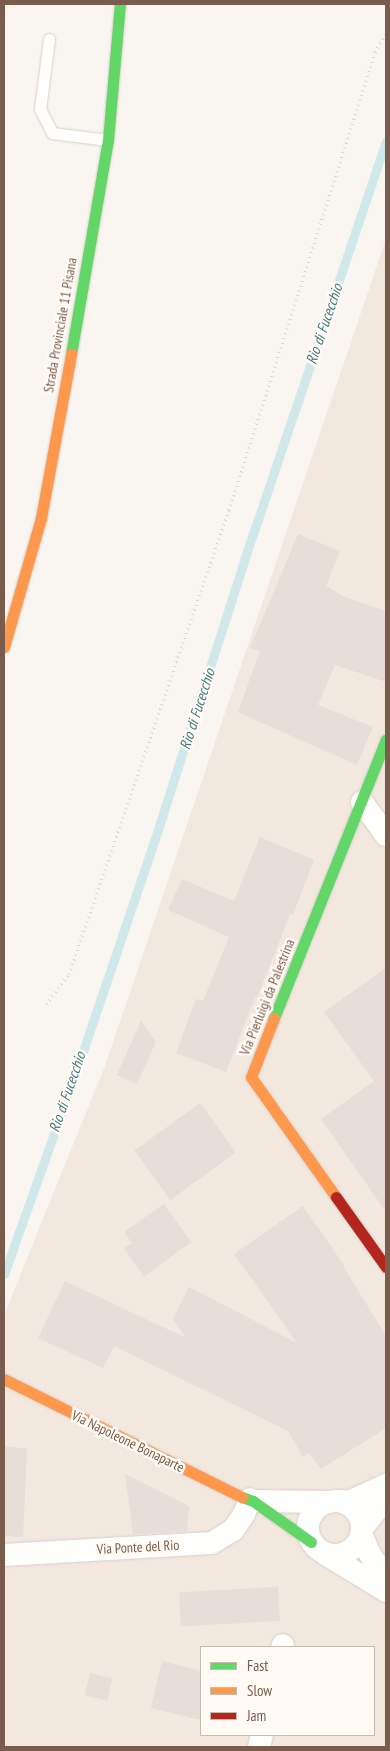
<!DOCTYPE html>
<html>
<head>
<meta charset="utf-8">
<style>
	body { margin:0 }
	#map { position:relative; width:390px; height:1751px; overflow:hidden; background:#f9f5f0; font-family:"PT Sans Narrow",sans-serif }
	div>[style] { position:absolute }
	.residential>* { inset:0; background:#f2e8de }
	.stream>* { height:9px; margin:-4.5px; padding:0 4.5px; transform-origin:4.5px; border-radius:4.5px; background:#d0e8ea }
	.building>* { inset:0; background:#e6ded7; transform-origin:0 0 }
	.path>* { height:3px; margin-top:-1.5px; transform-origin:0; background:repeating-linear-gradient(90deg,#dcd5d0 0 1px,transparent 0 5px) }
	.roads { filter:drop-shadow(0 0 1px #d7d1cb) drop-shadow(0 0 1px #d7d1cb) }
	.lane>* { height:11px; margin:-5.5px; padding:0 5.5px; transform-origin:5.5px; border-radius:5.5px; background:#fefefd }
	.street>* { height:22px; margin:-11px; padding:0 11px; transform-origin:11px; border-radius:11px; background:#fefefd }
	.street>.ring { margin:-11px; padding:0; box-sizing:content-box; background:none; border:22px solid #fefefd; border-radius:50% }
	.fast>* { height:11px; margin:-5.5px; padding:0 5.5px; transform-origin:5.5px; border-radius:5.5px; background:#63d668 }
	.slow>* { height:11px; margin:-5.5px; padding:0 5.5px; transform-origin:5.5px; border-radius:5.5px; background:#ff974d }
	.jam>* { height:11px; margin:-5.5px; padding:0 5.5px; transform-origin:5.5px; border-radius:5.5px; background:#b3261e }
	span { translate:-50% -50%; white-space:nowrap; text-align:center; line-height:1.15; -webkit-text-stroke:5px #fffaf3; paint-order:stroke }
	.street-label { font-size:14px; color:#7a5c4d }
	.water-label { font-size:15px; color:#437c86; font-style:italic }
	.frame { position:absolute; inset:0; border:5px solid #7a5c4d; pointer-events:none }
	.legend { position:absolute; left:200px; top:1646px; width:175px; height:90px; box-sizing:border-box; background:#fffaf3; border:1px solid #cabbb1; margin:0; padding:6px 9px; list-style:none; font-size:15px; color:#7a5c4d }
	.legend li { display:flex; align-items:center; gap:10px; height:25px }
	.legend b { width:25px; border:1px solid #cabbb1 }
</style>
</head>
<body>
<div id="map">
	<div class="residential">
		<div style="clip-path:polygon(evenodd,386px 239px,386px 1747px,4px 1747px,4px 1315px,105px 1066px,386px 239px,201px 1647px,374px 1647px,374px 1735px,201px 1735px,201px 1647px)"></div>
	</div>
	<div class="stream">
		<div style="left:4px;top:1274px;width:224px;rotate:-70.4deg"></div>
		<div style="left:79px;top:1063px;width:250px;rotate:-71.3deg"></div>
		<div style="left:159px;top:826px;width:307px;rotate:-72.2deg"></div>
		<div style="left:253px;top:534px;width:414px;rotate:-71.3deg"></div>
	</div>
	<div class="building">
		<div style="clip-path:polygon(298px 534px,340px 551px,326px 586px,345px 597px,386px 611px,386px 682px,335px 665px,318px 705px,373px 727px,357px 765px,238px 712px,260px 651px,250px 648px)"></div>
		<div style="clip-path:polygon(260px 837px,314px 860px,293px 915px,290px 914px,257px 998px,255px 997px,226px 1072px,176px 1053px,196px 999px,203px 1001px,229px 937px,168px 910px,182px 879px,234px 901px)"></div>
		<div style="clip-path:polygon(386px 968px,386px 1212px,321px 1119px,374px 1081px,324px 1012px)"></div>
		<div style="clip-path:polygon(141px 1021px,156px 1042px,137px 1084px,117px 1075px)"></div>
		<div style="left:200px;top:1103px;width:61px;height:81px;rotate:54deg"></div>
		<div style="clip-path:polygon(164px 1204px,191px 1242px,144px 1277px,124px 1248px,132px 1243px,124px 1232px)"></div>
		<div style="clip-path:polygon(303px 1206px,344px 1265px,343px 1266px,386px 1336px,386px 1428px,321px 1469px,309px 1453px,303px 1457px,288px 1431px,114px 1346px,103px 1368px,38px 1338px,65px 1281px,186px 1338px,173px 1319px,189px 1287px,297px 1343px,234px 1254px)"></div>
		<div style="clip-path:polygon(4px 1446px,27px 1449px,23px 1537px,4px 1536px)"></div>
		<div style="clip-path:polygon(125px 1474px,189px 1506px,187px 1531px,133px 1534px)"></div>
		<div style="left:278px;top:1587px;width:34px;height:99px;rotate:87deg"></div>
		<div style="clip-path:polygon(162px 1661px,201px 1671px,201px 1720px,151px 1708px)"></div>
		<div style="left:90px;top:1673px;width:23px;height:23px;rotate:13deg"></div>
	</div>
	<div class="path">
		<div style="left:46px;top:1004px;width:38px;rotate:-53deg"></div>
		<div style="left:69px;top:974px;width:491px;rotate:-71deg"></div>
		<div style="left:229px;top:510px;width:481px;rotate:-72.3deg"></div>
		<div style="left:375px;top:52px;width:22px;rotate:-60deg"></div>
	</div>
	<div class="roads">
		<div class="lane">
			<div style="left:49px;top:39px;width:71px;rotate:97.3deg"></div>
			<div style="left:40px;top:109px;width:27px;rotate:63deg"></div>
			<div style="left:52px;top:133px;width:56px;rotate:7.1deg"></div>
		</div>
		<div class="street">
			<div style="left:362px;top:802px;width:41px;rotate:54deg"></div>
			<div class="ring" style="left:308px;top:1501px;width:32px;height:32px"></div>
			<div style="left:253px;top:1501px;width:77px;rotate:0.7deg"></div>
			<div style="left:340px;top:1501px;width:9px;rotate:6deg"></div>
			<div style="left:349px;top:1502px;width:41px;rotate:-24.7deg"></div>
			<div style="left:362px;top:1528px;width:38px;rotate:-51deg"></div>
			<div style="left:361px;top:1534px;width:24px;rotate:66deg"></div>
			<div style="left:371px;top:1556px;width:26px;rotate:54deg"></div>
			<div style="left:324px;top:1553px;width:73px;rotate:31.5deg"></div>
			<div style="left:4px;top:1555px;width:208px;rotate:-3.3deg"></div>
			<div style="left:212px;top:1543px;width:25px;rotate:-32deg"></div>
			<div style="left:233px;top:1530px;width:19px;rotate:-55deg"></div>
			<div style="left:244px;top:1514px;width:16px;rotate:-68deg"></div>
			<div style="left:282px;top:1647px;width:2px;rotate:-63deg"></div>
			<div style="left:259px;top:1747px;width:12px;rotate:-76deg"></div>
		</div>
		<div class="fast">
			<div style="left:71px;top:354px;width:217px;rotate:-80.2deg"></div>
			<div style="left:108px;top:140px;width:137px;rotate:-85deg"></div>
			<div style="left:274px;top:1018px;width:300px;rotate:-68.1deg"></div>
			<div style="left:242px;top:1497px;width:12px;rotate:20deg"></div>
			<div style="left:253px;top:1501px;width:71px;rotate:35.3deg"></div>
		</div>
		<div class="slow">
			<div style="left:4px;top:647px;width:134px;rotate:-74deg"></div>
			<div style="left:41px;top:518px;width:167px;rotate:-79.6deg"></div>
			<div style="left:274px;top:1018px;width:63px;rotate:111.3deg"></div>
			<div style="left:251px;top:1077px;width:147px;rotate:54.7deg"></div>
			<div style="left:4px;top:1379px;width:266px;rotate:26.4deg"></div>
		</div>
		<div class="jam">
			<div style="left:336px;top:1197px;width:86px;rotate:54.5deg"></div>
		</div>
	</div>
	<div class="street-label">
		<span style="left:60px;top:325px;rotate:-80deg">Strada Provinciale 11 Pisana</span>
		<span style="left:267px;top:997px;rotate:-68deg">Via Pierluigi da Palestrina</span>
		<span style="left:128px;top:1441px;rotate:26deg">Via Napoleone Bonaparte</span>
		<span style="left:138px;top:1547px;rotate:-3deg">Via Ponte del Rio</span>
	</div>
	<div class="water-label">
		<span style="left:324px;top:324px;rotate:-71deg">Rio di Fucecchio</span>
		<span style="left:197px;top:709px;rotate:-72deg">Rio di Fucecchio</span>
		<span style="left:67px;top:1092px;rotate:-71deg">Rio di Fucecchio</span>
	</div>
	<div class="frame"></div>
	<ul class="legend">
	<li><b style="height:6px;background:#63d668"></b>Fast</li>
	<li><b style="height:6px;background:#ff974d"></b>Slow</li>
	<li><b style="height:6px;background:#b3261e"></b>Jam</li>
	</ul>
</div>
</body>
</html>
